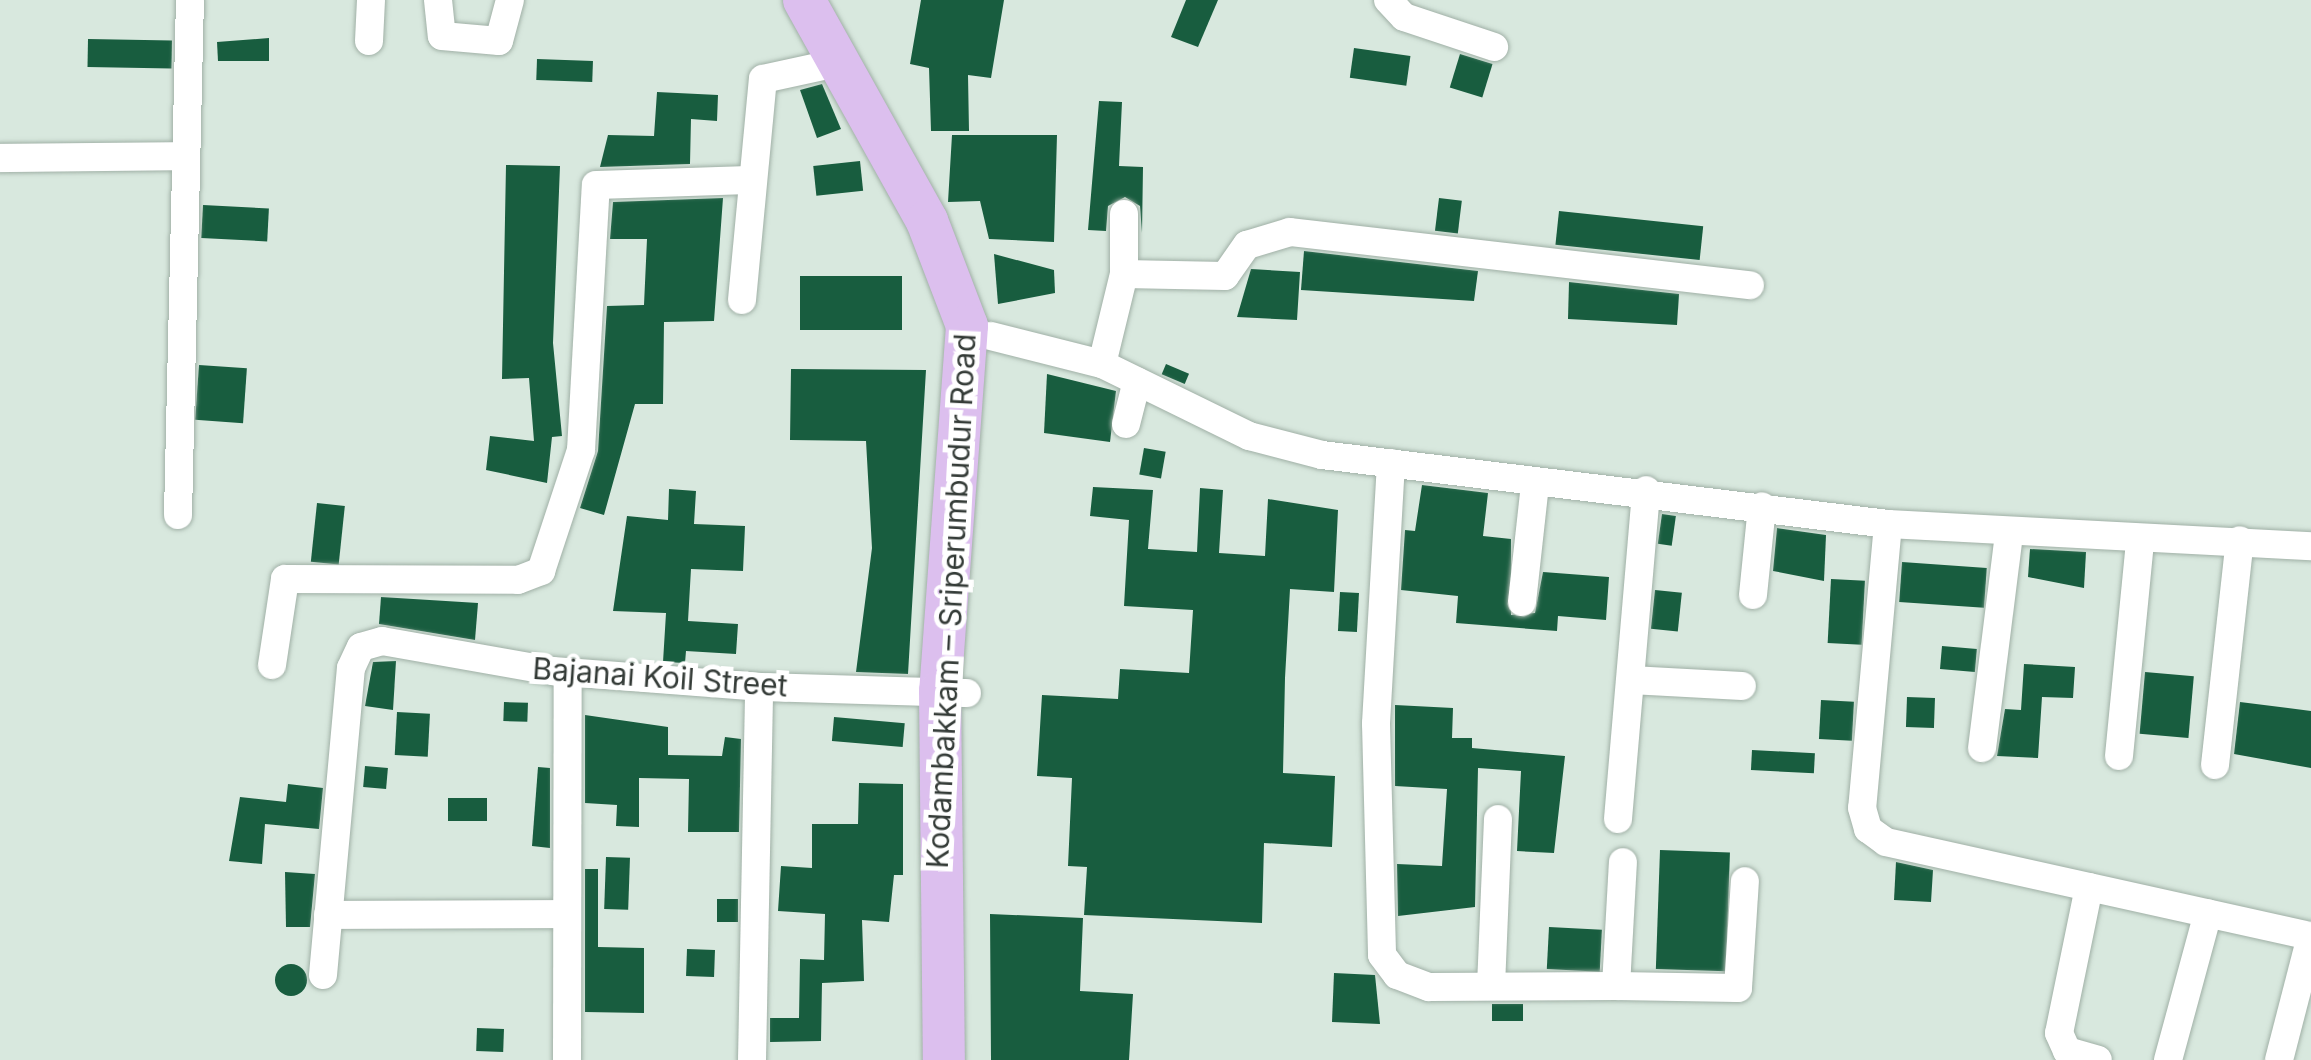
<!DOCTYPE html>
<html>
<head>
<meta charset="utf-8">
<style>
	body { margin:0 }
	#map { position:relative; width:2311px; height:1060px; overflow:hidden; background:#d8e8de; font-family:Inter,sans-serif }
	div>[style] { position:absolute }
	.building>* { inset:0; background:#185d3f; transform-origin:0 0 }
	.round { border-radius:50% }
	.roads { filter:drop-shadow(0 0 2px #a0b0a6) drop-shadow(0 0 2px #a0b0a6) }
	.street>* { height:28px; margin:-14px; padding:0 14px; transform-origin:14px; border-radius:14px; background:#fff }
	.primary>* { height:42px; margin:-21px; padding:0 21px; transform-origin:21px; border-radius:21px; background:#dcbfee }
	span { translate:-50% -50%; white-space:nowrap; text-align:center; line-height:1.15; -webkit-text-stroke:10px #fff; paint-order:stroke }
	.street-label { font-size:30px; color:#343b37 }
</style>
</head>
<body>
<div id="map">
	<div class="building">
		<div style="clip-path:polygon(921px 0,1004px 0,991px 78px,968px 75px,969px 131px,931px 131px,929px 68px,910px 64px)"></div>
		<div style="clip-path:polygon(1186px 0,1218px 0,1198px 47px,1171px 37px)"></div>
		<div style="clip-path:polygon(269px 38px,269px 61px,218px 61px,217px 42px)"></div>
		<div style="left:88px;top:39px;width:84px;height:28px;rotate:1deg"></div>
		<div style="left:1354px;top:48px;width:57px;height:30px;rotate:8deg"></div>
		<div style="left:1460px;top:54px;width:34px;height:35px;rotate:17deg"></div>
		<div style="left:537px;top:59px;width:56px;height:21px;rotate:2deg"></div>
		<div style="clip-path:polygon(822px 84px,841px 129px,817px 138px,800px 90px)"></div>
		<div style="clip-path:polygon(657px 92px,718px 95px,717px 121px,691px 119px,690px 164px,600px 167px,608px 135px,654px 136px)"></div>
		<div style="clip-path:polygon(1099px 101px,1122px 102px,1119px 166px,1143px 167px,1142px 233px,1140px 206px,1125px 197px,1108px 206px,1106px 231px,1088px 230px)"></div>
		<div style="clip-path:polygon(952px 135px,1057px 135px,1054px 242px,989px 239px,980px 201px,948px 202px)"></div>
		<div style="left:860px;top:161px;width:30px;height:47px;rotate:84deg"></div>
		<div style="clip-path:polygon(506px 165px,560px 166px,553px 343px,562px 436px,552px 437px,547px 483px,486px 470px,490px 436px,534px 441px,529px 378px,502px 379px)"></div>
		<div style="clip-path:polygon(723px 198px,714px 321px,664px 322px,663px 404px,635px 404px,604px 515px,580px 508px,598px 451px,607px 306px,644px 305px,647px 239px,610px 239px,613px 202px)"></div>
		<div style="left:1439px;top:198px;width:23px;height:33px;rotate:7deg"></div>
		<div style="left:203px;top:205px;width:66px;height:33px;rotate:3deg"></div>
		<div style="left:1559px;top:211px;width:145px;height:34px;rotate:6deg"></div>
		<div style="clip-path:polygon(1304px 251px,1478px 271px,1474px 301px,1301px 290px)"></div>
		<div style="clip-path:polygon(994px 254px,1054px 270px,1055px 293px,998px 304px)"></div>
		<div style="clip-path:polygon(1251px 269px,1300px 272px,1297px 320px,1237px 317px)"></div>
		<div style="left:800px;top:276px;width:102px;height:54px"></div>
		<div style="clip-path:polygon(1569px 282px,1679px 294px,1677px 325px,1568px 319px)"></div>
		<div style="left:1166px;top:364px;width:25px;height:11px;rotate:23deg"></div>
		<div style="left:199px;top:365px;width:48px;height:55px;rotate:4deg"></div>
		<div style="clip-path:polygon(791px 369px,926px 370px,908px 674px,856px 672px,872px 548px,866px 441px,790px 440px)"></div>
		<div style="clip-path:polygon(1047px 374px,1116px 391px,1110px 442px,1044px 433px)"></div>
		<div style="left:1144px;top:448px;width:22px;height:27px;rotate:10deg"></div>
		<div style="clip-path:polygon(1422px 485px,1488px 493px,1483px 536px,1511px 539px,1511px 615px,1535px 613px,1543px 572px,1609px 577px,1606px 620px,1558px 616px,1557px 631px,1456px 623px,1458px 596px,1401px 590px,1405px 530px,1415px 531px)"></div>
		<div style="clip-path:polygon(1093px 487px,1153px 490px,1148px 549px,1197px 552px,1200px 488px,1223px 490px,1219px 553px,1265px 556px,1268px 499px,1338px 510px,1334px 592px,1290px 589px,1285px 678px,1283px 773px,1335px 776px,1332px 847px,1264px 843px,1262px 923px,1084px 915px,1087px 867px,1068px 866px,1072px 778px,1037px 776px,1042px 695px,1118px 699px,1120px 669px,1189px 673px,1193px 610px,1124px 606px,1129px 520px,1090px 516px)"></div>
		<div style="clip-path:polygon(669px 489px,696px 491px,694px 524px,745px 526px,743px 571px,691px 569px,688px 621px,738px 624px,736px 654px,686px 651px,685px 663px,663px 662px,666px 613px,613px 611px,627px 516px,668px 520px)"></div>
		<div style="left:317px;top:503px;width:28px;height:59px;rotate:6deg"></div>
		<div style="left:1662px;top:514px;width:14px;height:30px;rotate:8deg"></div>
		<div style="clip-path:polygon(1777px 528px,1826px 535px,1824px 581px,1773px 571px)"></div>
		<div style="clip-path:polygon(2030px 549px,2086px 552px,2084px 588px,2028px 577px)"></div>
		<div style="left:1902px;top:562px;width:85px;height:40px;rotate:4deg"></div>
		<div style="left:1831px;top:579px;width:34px;height:64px;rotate:3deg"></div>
		<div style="left:1655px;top:590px;width:27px;height:39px;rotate:6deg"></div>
		<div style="left:1340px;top:592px;width:19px;height:39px;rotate:3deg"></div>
		<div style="clip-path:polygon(381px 597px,478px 603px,475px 640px,379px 624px)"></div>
		<div style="left:1942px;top:646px;width:35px;height:23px;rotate:5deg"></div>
		<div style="clip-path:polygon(396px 661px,393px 710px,365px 706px,373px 662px)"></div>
		<div style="clip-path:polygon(2024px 664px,2075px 667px,2073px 698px,2042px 697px,2038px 758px,1997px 756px,2005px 709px,2021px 710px)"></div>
		<div style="left:2145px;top:672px;width:49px;height:62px;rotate:5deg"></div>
		<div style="left:1907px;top:697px;width:28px;height:30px;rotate:2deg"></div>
		<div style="left:1821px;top:700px;width:33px;height:39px;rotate:3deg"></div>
		<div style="left:504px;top:702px;width:24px;height:19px;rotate:2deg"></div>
		<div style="clip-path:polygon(2240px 702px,2311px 711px,2311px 768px,2234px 754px)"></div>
		<div style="clip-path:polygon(1395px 705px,1453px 708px,1452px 738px,1472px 738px,1472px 748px,1565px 756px,1554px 853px,1517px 851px,1521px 771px,1478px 768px,1475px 907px,1398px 916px,1397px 864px,1442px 866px,1447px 789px,1395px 786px)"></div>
		<div style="left:397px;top:712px;width:33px;height:43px;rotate:3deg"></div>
		<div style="clip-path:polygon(585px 715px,668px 727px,668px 755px,722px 756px,725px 737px,741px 739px,739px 832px,688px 832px,689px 779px,639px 778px,639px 827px,616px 826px,617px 805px,585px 803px)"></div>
		<div style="left:834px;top:717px;width:71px;height:24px;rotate:5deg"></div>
		<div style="left:1752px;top:750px;width:63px;height:20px;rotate:3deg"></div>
		<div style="left:365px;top:766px;width:23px;height:21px;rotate:5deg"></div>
		<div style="clip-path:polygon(538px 767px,550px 768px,550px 848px,532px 846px)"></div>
		<div style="clip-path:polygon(859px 783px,903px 784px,903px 875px,894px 875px,889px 922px,862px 920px,864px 981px,822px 983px,821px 1041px,770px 1042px,770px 1018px,799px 1018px,800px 959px,824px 960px,825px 914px,778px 911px,781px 866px,812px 868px,812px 824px,858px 824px)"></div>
		<div style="clip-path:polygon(288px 784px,323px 788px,319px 829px,265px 824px,262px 864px,229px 861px,240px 797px,286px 802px)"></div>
		<div style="left:448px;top:798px;width:39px;height:23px"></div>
		<div style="left:1660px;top:850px;width:70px;height:119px;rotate:2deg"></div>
		<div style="left:606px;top:857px;width:24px;height:52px;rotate:2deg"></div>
		<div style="clip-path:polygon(1896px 862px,1933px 870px,1931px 902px,1894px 900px)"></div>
		<div style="clip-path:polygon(585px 869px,598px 869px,598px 947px,644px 948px,644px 1013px,585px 1012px)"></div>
		<div style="clip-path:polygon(285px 872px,315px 874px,310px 927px,286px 927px)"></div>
		<div style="left:717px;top:899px;width:21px;height:23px"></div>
		<div style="clip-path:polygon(990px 914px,1083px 918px,1080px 991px,1133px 994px,1129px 1060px,991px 1060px)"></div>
		<div style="left:1549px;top:927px;width:53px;height:42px;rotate:3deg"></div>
		<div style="left:687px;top:949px;width:28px;height:27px;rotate:2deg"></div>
		<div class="round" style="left:275px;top:964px;width:32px;height:32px"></div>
		<div style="clip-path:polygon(1334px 973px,1375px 975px,1380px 1024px,1332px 1022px)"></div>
		<div style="left:1492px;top:1004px;width:31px;height:17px"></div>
		<div style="left:477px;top:1028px;width:27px;height:23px;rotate:2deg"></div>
	</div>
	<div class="roads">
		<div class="street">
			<div style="left:438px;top:0;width:36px;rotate:84deg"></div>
			<div style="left:442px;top:36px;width:57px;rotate:5deg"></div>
			<div style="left:499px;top:41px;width:42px;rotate:-75deg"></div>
			<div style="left:1388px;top:0;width:23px;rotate:47deg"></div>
			<div style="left:1404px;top:17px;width:95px;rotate:18.4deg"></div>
			<div style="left:369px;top:41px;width:41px;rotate:-87.2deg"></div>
			<div style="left:0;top:158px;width:184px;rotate:-0.6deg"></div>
			<div style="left:1124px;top:274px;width:60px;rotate:-90deg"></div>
			<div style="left:742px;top:300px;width:222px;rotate:-84.6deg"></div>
			<div style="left:763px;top:79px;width:80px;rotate:-12.3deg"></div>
			<div style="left:991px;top:336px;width:114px;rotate:14.2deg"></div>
			<div style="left:1102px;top:364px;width:164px;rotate:26.1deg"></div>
			<div style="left:1249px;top:436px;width:75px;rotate:14.6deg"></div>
			<div style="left:1322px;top:455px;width:570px;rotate:6.95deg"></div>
			<div style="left:1888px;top:524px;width:424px;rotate:3deg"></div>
			<div style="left:1102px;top:364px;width:93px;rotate:-76.3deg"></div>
			<div style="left:1124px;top:274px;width:101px;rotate:1.1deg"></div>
			<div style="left:1225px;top:276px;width:38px;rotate:-55deg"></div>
			<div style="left:1247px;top:245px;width:45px;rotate:-16.8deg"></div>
			<div style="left:1290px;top:232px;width:463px;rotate:6.6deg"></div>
			<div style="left:1126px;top:424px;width:44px;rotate:-75.7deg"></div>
			<div style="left:1391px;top:463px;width:261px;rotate:93.3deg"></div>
			<div style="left:1376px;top:724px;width:231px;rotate:88.5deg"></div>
			<div style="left:1382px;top:955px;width:25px;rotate:53deg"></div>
			<div style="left:1397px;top:975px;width:34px;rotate:21deg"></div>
			<div style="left:1429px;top:987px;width:187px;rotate:-0.3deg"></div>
			<div style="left:1616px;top:986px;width:124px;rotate:-86.8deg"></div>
			<div style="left:178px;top:515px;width:515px;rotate:-88.67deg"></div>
			<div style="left:1888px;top:524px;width:285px;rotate:95.2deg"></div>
			<div style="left:1862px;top:808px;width:22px;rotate:74deg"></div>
			<div style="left:1868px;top:829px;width:22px;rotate:36deg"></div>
			<div style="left:1886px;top:842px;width:428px;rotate:12.5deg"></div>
			<div style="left:1753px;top:595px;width:89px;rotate:-84.2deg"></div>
			<div style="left:1522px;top:602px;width:119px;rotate:-83.7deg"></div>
			<div style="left:272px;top:665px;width:87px;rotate:-81.4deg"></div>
			<div style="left:285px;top:579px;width:233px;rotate:0.2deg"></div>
			<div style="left:518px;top:580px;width:25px;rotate:-21deg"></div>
			<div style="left:541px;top:571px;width:127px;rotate:-71.7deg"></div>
			<div style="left:581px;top:450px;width:265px;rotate:-86.8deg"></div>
			<div style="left:596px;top:185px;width:154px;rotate:-1.9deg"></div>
			<div style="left:1631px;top:680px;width:111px;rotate:3.1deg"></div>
			<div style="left:1982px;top:748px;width:217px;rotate:-82.8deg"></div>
			<div style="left:2119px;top:756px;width:217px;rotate:-84.4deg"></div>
			<div style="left:2215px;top:765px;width:226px;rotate:-83.7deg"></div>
			<div style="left:1618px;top:819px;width:330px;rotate:-85.1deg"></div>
			<div style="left:2089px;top:887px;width:149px;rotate:101.6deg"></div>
			<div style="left:2059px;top:1033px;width:20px;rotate:66deg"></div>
			<div style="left:2067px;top:1051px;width:32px;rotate:16deg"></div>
			<div style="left:328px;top:915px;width:239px;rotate:-0.2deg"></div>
			<div style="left:323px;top:975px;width:308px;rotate:-84.8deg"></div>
			<div style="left:351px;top:668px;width:23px;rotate:-65deg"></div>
			<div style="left:361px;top:647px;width:22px;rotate:-16deg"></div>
			<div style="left:382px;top:641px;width:174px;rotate:10deg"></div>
			<div style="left:553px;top:671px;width:207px;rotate:4.4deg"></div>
			<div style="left:759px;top:687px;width:208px;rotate:1.7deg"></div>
			<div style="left:1491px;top:986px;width:167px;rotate:-87.6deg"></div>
			<div style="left:1616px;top:986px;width:122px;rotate:0.9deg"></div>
			<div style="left:1738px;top:988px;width:107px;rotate:-86.3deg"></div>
			<div style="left:567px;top:1060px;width:388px;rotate:-89.9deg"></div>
			<div style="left:752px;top:1060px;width:373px;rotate:-88.9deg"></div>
			<div style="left:2168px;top:1060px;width:152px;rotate:-74.8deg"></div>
			<div style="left:2279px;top:1060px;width:128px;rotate:-75.5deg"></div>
		</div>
		<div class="primary">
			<div style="left:804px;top:0;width:253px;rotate:60.9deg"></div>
			<div style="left:927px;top:221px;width:112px;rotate:69.1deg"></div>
			<div style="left:967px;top:326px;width:366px;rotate:94.2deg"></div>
			<div style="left:940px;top:691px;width:369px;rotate:89.4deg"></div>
		</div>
	</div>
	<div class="street-label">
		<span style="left:951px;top:601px;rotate:-87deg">Kodambakkam – Sriperumbudur Road</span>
		<span style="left:660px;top:677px;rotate:4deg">Bajanai Koil Street</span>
	</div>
</div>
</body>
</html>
